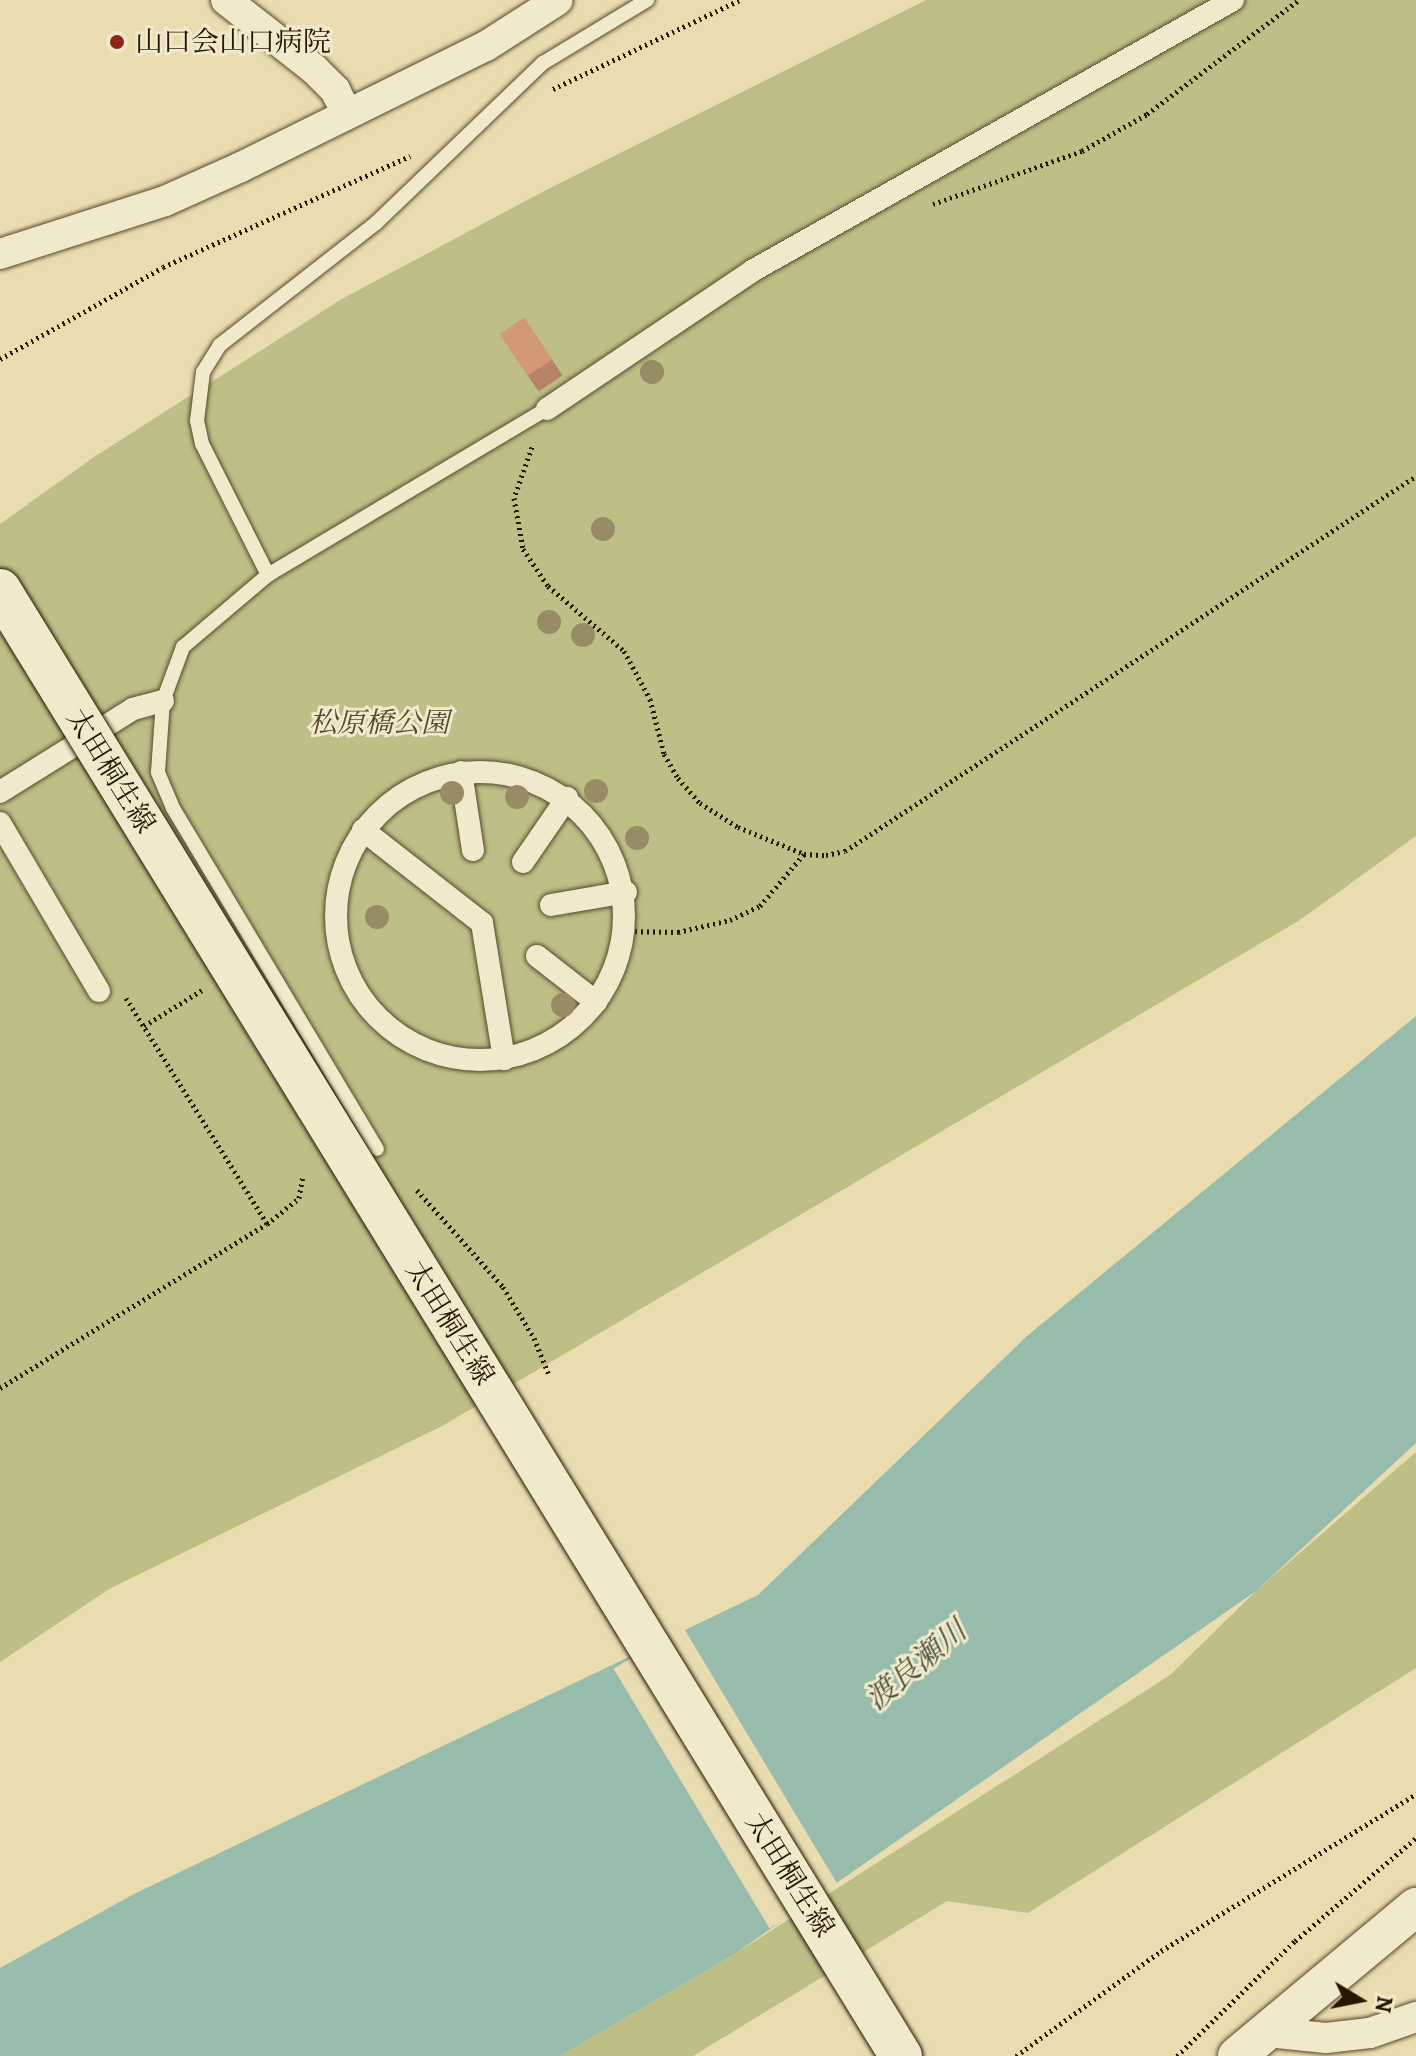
<!DOCTYPE html>
<html>
<head>
<meta charset="utf-8">
<style>
	body { margin:0 }
	#map { position:relative; width:1416px; height:2056px; overflow:hidden; background:#e9ddaf; font-family:Alegreya,"Noto Serif JP",serif }
	div>[style] { position:absolute }
	.green>* { inset:0; background:#bdbf86 }
	.water>* { inset:0; background:#97bcab }
	.pier>* { inset:0; background:#e9ddaf; transform-origin:0 0 }
	.path>* { height:5px; margin-top:-2.5px; transform-origin:0; background:repeating-linear-gradient(90deg,#271601 0 2px,transparent 0 6px) }
	.roads { filter:drop-shadow(0 0 2px #58482c) drop-shadow(0 0 2px #58482c) }
	.service>* { height:14px; margin:-7px; padding:0 7px; transform-origin:7px; border-radius:7px; background:#f1e9cb }
	.pedestrian>* { height:22px; margin:-11px; padding:0 11px; transform-origin:11px; border-radius:11px; background:#f1e9cb }
	.pedestrian>.ring { margin:-11px; padding:0; box-sizing:content-box; background:none; border:22px solid #f1e9cb; border-radius:50% }
	.minor>* { height:30px; margin:-15px; padding:0 15px; transform-origin:15px; border-radius:15px; background:#f1e9cb }
	.tertiary>* { height:38px; margin:-19px; padding:0 19px; transform-origin:19px; border-radius:19px; background:#f1e9cb }
	.bridges { filter:drop-shadow(0 0 2px #271601) drop-shadow(0 0 2px #271601) }
	.secondary-bridge>* { height:42px; margin:-21px; padding:0 21px; transform-origin:21px; border-radius:21px; background:#f1e9cb }
	.trees>* { width:24px; height:24px; margin:-12px; border-radius:50%; background:#978c65 }
	.wall>* { inset:0; background:#b78366; transform-origin:0 0 }
	.building>* { inset:0; background:#d59877; transform-origin:0 0 }
	.dots>* { width:22px; height:22px; translate:-50% -50%; box-sizing:border-box; border:4px solid #f1e9cb; border-radius:50% }
	span { translate:-50% -50%; white-space:nowrap; text-align:center; line-height:1.15; -webkit-text-stroke:6px #f1e9cb; paint-order:stroke }
	.poi-label { font-size:28px; color:#271601 }
	.left { translate:0 -50%; text-align:left }
	.park-label { font-size:28px; color:#544929; font-style:italic }
	.street-label { font-size:28px; color:#271601 }
	.water-label { font-size:30px; color:#4e503c; font-style:italic }
	.north { position:absolute; left:1320px; top:1960px; width:80px; height:80px; -webkit-text-stroke:6px #f1e9cb; paint-order:stroke; rotate:100deg; font-size:22px; font-weight:700; line-height:32px; text-align:center; color:#271601 }
	.north::after { content:''; display:block; margin:auto; width:28px; height:36px; background:#271601; clip-path:polygon(50% 0,100% 100%,50% 72%,0 100%) }
</style>
</head>
<body>
<div id="map">
	<div class="green">
		<div style="clip-path:polygon(926px 0,1416px 0,1416px 836px,1300px 920px,444px 1425px,109px 1589px,0 1662px,0 524px,94px 457px,340px 300px,548px 189px)"></div>
		<div style="clip-path:polygon(1416px 1452px,1416px 1668px,1028px 1913px,947px 1901px,693px 2056px,560px 2056px,733px 1955px,1170px 1675px,1256px 1591px)"></div>
	</div>
	<div class="water">
		<div style="clip-path:polygon(1416px 1016px,1416px 1443px,1256px 1591px,733px 1955px,560px 2056px,0 2056px,0 1968px,134px 1894px,758px 1595px,1027px 1336px)"></div>
	</div>
	<div class="pier">
		<div style="left:683px;top:1627px;width:303px;height:81px;rotate:59deg"></div>
	</div>
	<div class="path">
		<div style="left:553px;top:89px;width:207px;rotate:-25.5deg"></div>
		<div style="left:933px;top:204px;width:158px;rotate:-19.6deg"></div>
		<div style="left:1082px;top:151px;width:75px;rotate:-29.6deg"></div>
		<div style="left:1147px;top:114px;width:190px;rotate:-36.9deg"></div>
		<div style="left:0;top:359px;width:187px;rotate:-29.4deg"></div>
		<div style="left:163px;top:267px;width:271px;rotate:-24.2deg"></div>
		<div style="left:532px;top:447px;width:54px;rotate:109.4deg"></div>
		<div style="left:514px;top:498px;width:52px;rotate:80deg"></div>
		<div style="left:523px;top:549px;width:45px;rotate:56deg"></div>
		<div style="left:548px;top:586px;width:100px;rotate:40.5deg"></div>
		<div style="left:624px;top:651px;width:55px;rotate:61.6deg"></div>
		<div style="left:650px;top:699px;width:57px;rotate:75.7deg"></div>
		<div style="left:664px;top:754px;width:28px;rotate:60deg"></div>
		<div style="left:678px;top:778px;width:33px;rotate:49deg"></div>
		<div style="left:700px;top:803px;width:45px;rotate:32.3deg"></div>
		<div style="left:738px;top:827px;width:71px;rotate:22.2deg"></div>
		<div style="left:804px;top:854px;width:22px;rotate:3deg"></div>
		<div style="left:826px;top:855px;width:19px;rotate:-12deg"></div>
		<div style="left:845px;top:851px;width:683px;rotate:-33.29deg"></div>
		<div style="left:623px;top:931px;width:55px;rotate:1deg"></div>
		<div style="left:678px;top:932px;width:53px;rotate:-13deg"></div>
		<div style="left:730px;top:920px;width:33px;rotate:-25deg"></div>
		<div style="left:760px;top:906px;width:68px;rotate:-49.8deg"></div>
		<div style="left:126px;top:998px;width:266px;rotate:58deg"></div>
		<div style="left:144px;top:1026px;width:68px;rotate:-31.8deg"></div>
		<div style="left:417px;top:1190px;width:130px;rotate:48.4deg"></div>
		<div style="left:503px;top:1287px;width:60px;rotate:58.7deg"></div>
		<div style="left:534px;top:1338px;width:38px;rotate:68deg"></div>
		<div style="left:0;top:1388px;width:313px;rotate:-31.6deg"></div>
		<div style="left:267px;top:1224px;width:41px;rotate:-39.1deg"></div>
		<div style="left:299px;top:1198px;width:22px;rotate:-80deg"></div>
		<div style="left:1016px;top:2056px;width:179px;rotate:-35.9deg"></div>
		<div style="left:1161px;top:1951px;width:299px;rotate:-31.6deg"></div>
		<div style="left:1177px;top:2056px;width:165px;rotate:-44.3deg"></div>
		<div style="left:1295px;top:1941px;width:159px;rotate:-40.4deg"></div>
	</div>
	<div class="roads">
		<div class="service">
			<div style="left:268px;top:575px;width:147px;rotate:-116.7deg"></div>
			<div style="left:202px;top:444px;width:24px;rotate:-102deg"></div>
			<div style="left:197px;top:421px;width:49px;rotate:-83deg"></div>
			<div style="left:203px;top:372px;width:32px;rotate:-58deg"></div>
			<div style="left:220px;top:345px;width:198px;rotate:-38deg"></div>
			<div style="left:376px;top:223px;width:231px;rotate:-43.8deg"></div>
			<div style="left:543px;top:63px;width:122px;rotate:-31.2deg"></div>
			<div style="left:377px;top:1149px;width:397px;rotate:-120.9deg"></div>
			<div style="left:173px;top:808px;width:39px;rotate:-113deg"></div>
			<div style="left:158px;top:772px;width:71px;rotate:-86deg"></div>
			<div style="left:163px;top:701px;width:58px;rotate:-69.7deg"></div>
			<div style="left:183px;top:647px;width:111px;rotate:-40.3deg"></div>
			<div style="left:268px;top:575px;width:325px;rotate:-30.8deg"></div>
		</div>
		<div class="pedestrian">
			<div style="left:547px;top:409px;width:247px;rotate:-33.9deg"></div>
			<div style="left:752px;top:271px;width:552px;rotate:-29.4deg"></div>
			<div class="ring" style="left:336px;top:772px;width:266px;height:266px"></div>
			<div style="left:461px;top:772px;width:79px;rotate:81.3deg"></div>
			<div style="left:0;top:792px;width:157px;rotate:-32deg"></div>
			<div style="left:133px;top:709px;width:31px;rotate:-15deg"></div>
			<div style="left:0;top:823px;width:195px;rotate:59.5deg"></div>
			<div style="left:363px;top:830px;width:151px;rotate:38deg"></div>
			<div style="left:482px;top:923px;width:138px;rotate:80.8deg"></div>
			<div style="left:523px;top:862px;width:78px;rotate:-55.5deg"></div>
			<div style="left:551px;top:905px;width:76px;rotate:-9.8deg"></div>
			<div style="left:537px;top:956px;width:75px;rotate:37.9deg"></div>
		</div>
		<div class="minor">
			<div style="left:226px;top:0;width:112px;rotate:38.1deg"></div>
			<div style="left:314px;top:69px;width:30px;rotate:45deg"></div>
			<div style="left:335px;top:90px;width:27px;rotate:63deg"></div>
			<div style="left:0;top:254px;width:173px;rotate:-17.8deg"></div>
			<div style="left:165px;top:201px;width:83px;rotate:-24.1deg"></div>
			<div style="left:241px;top:167px;width:273px;rotate:-26.3deg"></div>
			<div style="left:486px;top:46px;width:85px;rotate:-32.6deg"></div>
			<div style="left:1268px;top:2032px;width:58px;rotate:5.9deg"></div>
			<div style="left:1326px;top:2038px;width:44px;rotate:-6.5deg"></div>
			<div style="left:1370px;top:2033px;width:49px;rotate:-19.2deg"></div>
		</div>
		<div class="tertiary">
			<div style="left:1237px;top:2056px;width:233px;rotate:-39.8deg"></div>
		</div>
	</div>
	<div class="bridges">
		<div class="secondary-bridge">
			<div style="left:0;top:590px;width:1721px;rotate:58.43deg"></div>
		</div>
	</div>
	<div class="trees">
		<div style="left:652px;top:372px"></div>
		<div style="left:603px;top:529px"></div>
		<div style="left:549px;top:622px"></div>
		<div style="left:583px;top:635px"></div>
		<div style="left:596px;top:791px"></div>
		<div style="left:452px;top:793px"></div>
		<div style="left:517px;top:797px"></div>
		<div style="left:637px;top:838px"></div>
		<div style="left:377px;top:917px"></div>
		<div style="left:563px;top:1005px"></div>
	</div>
	<div class="wall">
		<div style="left:524px;top:318px;width:69px;height:29px;rotate:56deg"></div>
	</div>
	<div class="building">
		<div style="left:524px;top:318px;width:50px;height:29px;rotate:56deg"></div>
	</div>
	<div class="dots">
		<div style="left:117px;top:42px;background:#8f2418"></div>
	</div>
	<div class="poi-label">
		<span class="left" style="left:135px;top:42px">山口会山口病院</span>
	</div>
	<div class="park-label">
		<span style="left:379px;top:723px">松原橋公園</span>
	</div>
	<div class="street-label">
		<span style="left:111px;top:771px;rotate:58deg">太田桐生線</span>
		<span style="left:450px;top:1323px;rotate:58deg">太田桐生線</span>
		<span style="left:790px;top:1875px;rotate:58deg">太田桐生線</span>
	</div>
	<div class="water-label">
		<span style="left:916px;top:1665px;rotate:-40deg">渡良瀬川</span>
	</div>
	<div class="north">N</div>
</div>
</body>
</html>
